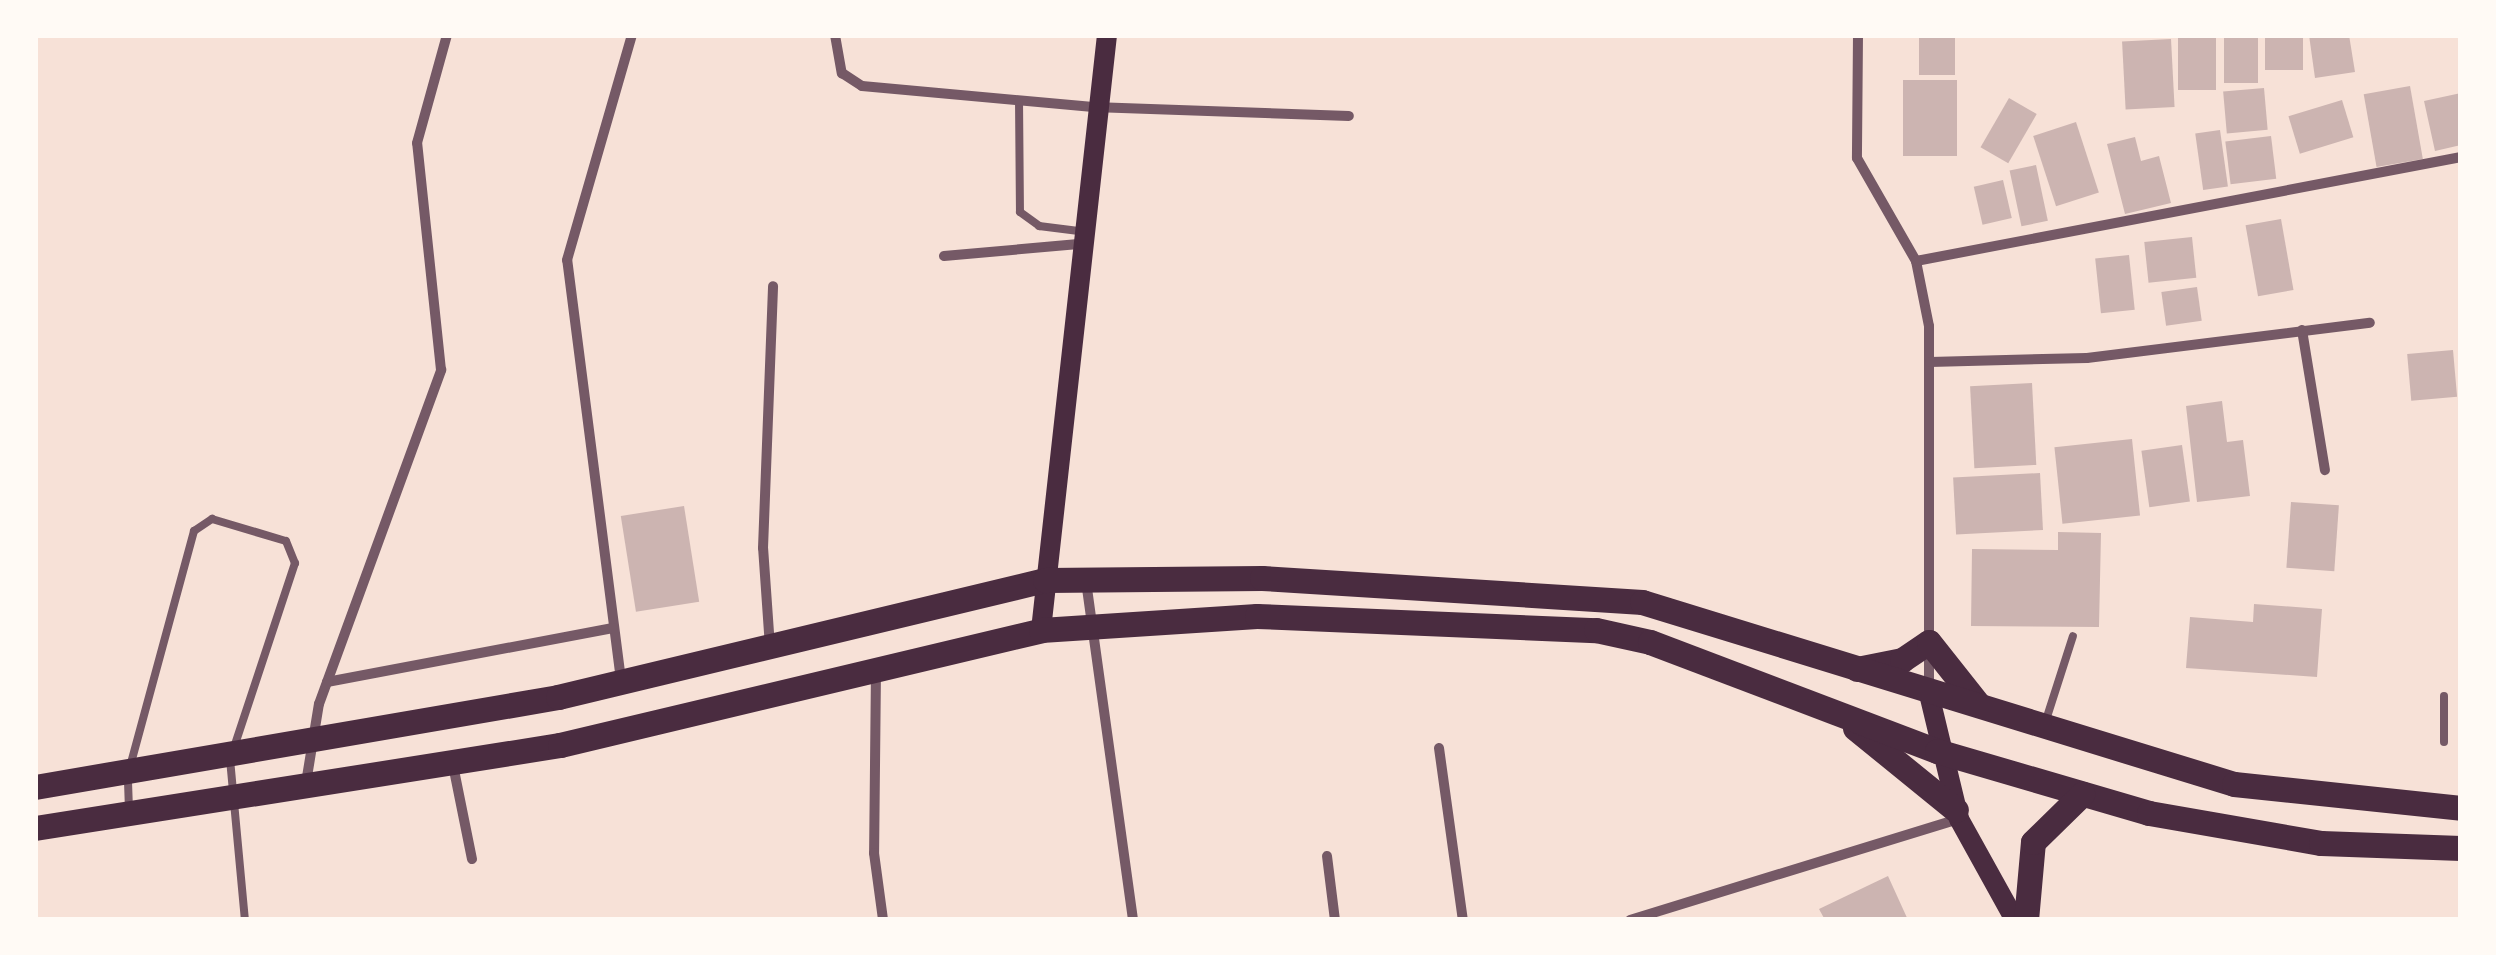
<!DOCTYPE html>
<html>
<head>
<meta charset="utf-8">
<style>
	body { margin:0 }
	#map { position:relative; width:2496px; height:955px; overflow:hidden; background:#f7e1d7; font-family:Raleway,sans-serif }
	div>[style] { position:absolute }
	.building>* { inset:0; background:#ccb4b1; transform-origin:0 0 }
	.service>* { height:8px; margin:-4px; padding:0 4px; transform-origin:4px; border-radius:4px; background:#755966 }
	.minor>* { height:10px; margin:-5px; padding:0 5px; transform-origin:5px; border-radius:5px; background:#755966 }
	.secondary>* { height:20px; margin:-10px; padding:0 10px; transform-origin:10px; border-radius:10px; background:#4a2c40 }
	.primary>* { height:25px; margin:-12.5px; padding:0 12.5px; transform-origin:12.5px; border-radius:12.5px; background:#4a2c40 }
	span { translate:-50% -50%; white-space:nowrap; text-align:center; line-height:1.15; -webkit-text-stroke:10px #fffaf5; paint-order:stroke }
	.frame { position:absolute; inset:0; border:38px solid #fffaf5; pointer-events:none }
</style>
</head>
<body>
<div id="map">
	<div class="building">
		<div style="left:1919px;top:35px;width:36px;height:40px"></div>
		<div style="left:2178px;top:35px;width:38px;height:55px"></div>
		<div style="left:2224px;top:35px;width:34px;height:48px"></div>
		<div style="left:2265px;top:35px;width:38px;height:35px"></div>
		<div style="clip-path:polygon(2309px 35px,2349px 35px,2355px 72px,2315px 78px)"></div>
		<div style="left:2171px;top:39px;width:68px;height:49px;rotate:87deg"></div>
		<div style="left:1903px;top:80px;width:54px;height:76px"></div>
		<div style="left:2410px;top:86px;width:74px;height:47px;rotate:80deg"></div>
		<div style="left:2264px;top:88px;width:42px;height:41px;rotate:85deg"></div>
		<div style="clip-path:polygon(2461px 93px,2461px 145px,2435px 151px,2424px 101px)"></div>
		<div style="left:2009px;top:98px;width:32px;height:57px;rotate:30deg"></div>
		<div style="left:2342px;top:100px;width:39px;height:56px;rotate:73deg"></div>
		<div style="left:2076px;top:122px;width:74px;height:45px;rotate:72deg"></div>
		<div style="left:2220px;top:130px;width:57px;height:25px;rotate:82deg"></div>
		<div style="left:2271px;top:136px;width:43px;height:46px;rotate:83deg"></div>
		<div style="clip-path:polygon(2135px 137px,2141px 161px,2159px 156px,2171px 203px,2125px 214px,2107px 144px)"></div>
		<div style="left:2036px;top:165px;width:57px;height:27px;rotate:78deg"></div>
		<div style="left:2003px;top:180px;width:39px;height:30px;rotate:77deg"></div>
		<div style="left:2281px;top:219px;width:72px;height:36px;rotate:80deg"></div>
		<div style="left:2192px;top:237px;width:41px;height:48px;rotate:84deg"></div>
		<div style="left:2129px;top:255px;width:55px;height:34px;rotate:84deg"></div>
		<div style="left:2197px;top:287px;width:34px;height:36px;rotate:82deg"></div>
		<div style="left:2453px;top:350px;width:47px;height:46px;rotate:85deg"></div>
		<div style="left:2032px;top:383px;width:82px;height:62px;rotate:87deg"></div>
		<div style="clip-path:polygon(2222px 401px,2227px 442px,2243px 440px,2250px 496px,2197px 502px,2186px 406px)"></div>
		<div style="left:2132px;top:439px;width:77px;height:78px;rotate:84deg"></div>
		<div style="left:2182px;top:445px;width:57px;height:41px;rotate:82deg"></div>
		<div style="left:2040px;top:473px;width:57px;height:87px;rotate:87deg"></div>
		<div style="left:2291px;top:502px;width:48px;height:66px;rotate:4deg"></div>
		<div style="left:684px;top:506px;width:97px;height:64px;rotate:81deg"></div>
		<div style="clip-path:polygon(2058px 532px,2101px 533px,2099px 627px,1971px 626px,1972px 549px,2058px 550px)"></div>
		<div style="clip-path:polygon(2254px 604px,2322px 609px,2317px 677px,2186px 668px,2190px 617px,2253px 622px)"></div>
		<div style="clip-path:polygon(1888px 876px,1908px 920px,1825px 920px,1819px 909px)"></div>
	</div>
	<div class="service">
		<div style="left:1019px;top:100px;width:112px;rotate:89.5deg"></div>
		<div style="left:1020px;top:212px;width:24px;rotate:36deg"></div>
		<div style="left:1039px;top:226px;width:40px;rotate:7.1deg"></div>
		<div style="left:2444px;top:696px;width:46px;rotate:90deg"></div>
		<div style="left:2046px;top:720px;width:88px;rotate:-72.2deg"></div>
		<div style="left:129px;top:810px;width:36px;rotate:-92deg"></div>
		<div style="left:128px;top:774px;width:252px;rotate:-74.8deg"></div>
		<div style="left:194px;top:531px;width:22px;rotate:-34deg"></div>
		<div style="left:212px;top:519px;width:77px;rotate:16.6deg"></div>
		<div style="left:286px;top:541px;width:24px;rotate:68deg"></div>
		<div style="left:295px;top:563px;width:206px;rotate:108.3deg"></div>
		<div style="left:230px;top:759px;width:162px;rotate:84.7deg"></div>
	</div>
	<div class="minor">
		<div style="left:835px;top:35px;width:39px;rotate:80deg"></div>
		<div style="left:842px;top:73px;width:24px;rotate:33deg"></div>
		<div style="left:862px;top:86px;width:232px;rotate:5.2deg"></div>
		<div style="left:1093px;top:107px;width:256px;rotate:2deg"></div>
		<div style="left:1858px;top:35px;width:123px;rotate:90.5deg"></div>
		<div style="left:1857px;top:158px;width:119px;rotate:60.2deg"></div>
		<div style="left:1916px;top:261px;width:66px;rotate:78.7deg"></div>
		<div style="left:1929px;top:326px;width:365px;rotate:90deg"></div>
		<div style="left:944px;top:256px;width:135px;rotate:-5.1deg"></div>
		<div style="left:1916px;top:261px;width:555px;rotate:-10.8deg"></div>
		<div style="left:2302px;top:330px;width:142px;rotate:80.7deg"></div>
		<div style="left:1930px;top:362px;width:157px;rotate:-1.5deg"></div>
		<div style="left:2087px;top:358px;width:285px;rotate:-7.1deg"></div>
		<div style="left:1086px;top:581px;width:342px;rotate:82.1deg"></div>
		<div style="left:770px;top:647px;width:99px;rotate:-94deg"></div>
		<div style="left:763px;top:548px;width:262px;rotate:-87.8deg"></div>
		<div style="left:876px;top:670px;width:183px;rotate:90.6deg"></div>
		<div style="left:874px;top:853px;width:68px;rotate:82.3deg"></div>
		<div style="left:621px;top:680px;width:423px;rotate:-97.3deg"></div>
		<div style="left:567px;top:260px;width:234px;rotate:-73.9deg"></div>
		<div style="left:327px;top:682px;width:291px;rotate:-10.7deg"></div>
		<div style="left:1439px;top:748px;width:174px;rotate:82.1deg"></div>
		<div style="left:453px;top:765px;width:96px;rotate:78.6deg"></div>
		<div style="left:306px;top:783px;width:80px;rotate:-80.7deg"></div>
		<div style="left:319px;top:704px;width:356px;rotate:-69.9deg"></div>
		<div style="left:441px;top:370px;width:228px;rotate:-96deg"></div>
		<div style="left:417px;top:143px;width:112px;rotate:-74.5deg"></div>
		<div style="left:1327px;top:856px;width:64px;rotate:82.9deg"></div>
		<div style="left:1630px;top:920px;width:344px;rotate:-17.1deg"></div>
	</div>
	<div class="secondary">
		<div style="left:1041px;top:630px;width:599px;rotate:-83.67deg"></div>
		<div style="left:1929px;top:694px;width:129px;rotate:76.5deg"></div>
		<div style="left:1959px;top:819px;width:115px;rotate:61deg"></div>
	</div>
	<div class="primary">
		<div style="left:1857px;top:669px;width:46px;rotate:-11.3deg"></div>
		<div style="left:1902px;top:660px;width:32px;rotate:-34deg"></div>
		<div style="left:1929px;top:642px;width:80px;rotate:51.6deg"></div>
		<div style="left:1855px;top:728px;width:130px;rotate:39.1deg"></div>
		<div style="left:35px;top:787px;width:531px;rotate:-9.76deg"></div>
		<div style="left:558px;top:697px;width:501px;rotate:-13.51deg"></div>
		<div style="left:1045px;top:580px;width:217px;rotate:-0.5deg"></div>
		<div style="left:1262px;top:578px;width:381px;rotate:3.6deg"></div>
		<div style="left:1642px;top:602px;width:619px;rotate:17.09deg"></div>
		<div style="left:2234px;top:784px;width:228px;rotate:6deg"></div>
		<div style="left:35px;top:828px;width:532px;rotate:-8.98deg"></div>
		<div style="left:560px;top:745px;width:495px;rotate:-13.4deg"></div>
		<div style="left:1041px;top:630px;width:216px;rotate:-3.7deg"></div>
		<div style="left:1257px;top:616px;width:339px;rotate:2.4deg"></div>
		<div style="left:1596px;top:630px;width:55px;rotate:12.5deg"></div>
		<div style="left:1650px;top:642px;width:307px;rotate:20.8deg"></div>
		<div style="left:1937px;top:751px;width:221px;rotate:16.3deg"></div>
		<div style="left:2149px;top:813px;width:175px;rotate:9.9deg"></div>
		<div style="left:2321px;top:843px;width:140px;rotate:2deg"></div>
		<div style="left:2026px;top:920px;width:78px;rotate:-84.9deg"></div>
		<div style="left:2033px;top:842px;width:69px;rotate:-44.4deg"></div>
	</div>
	<div class="frame"></div>
</div>
</body>
</html>
